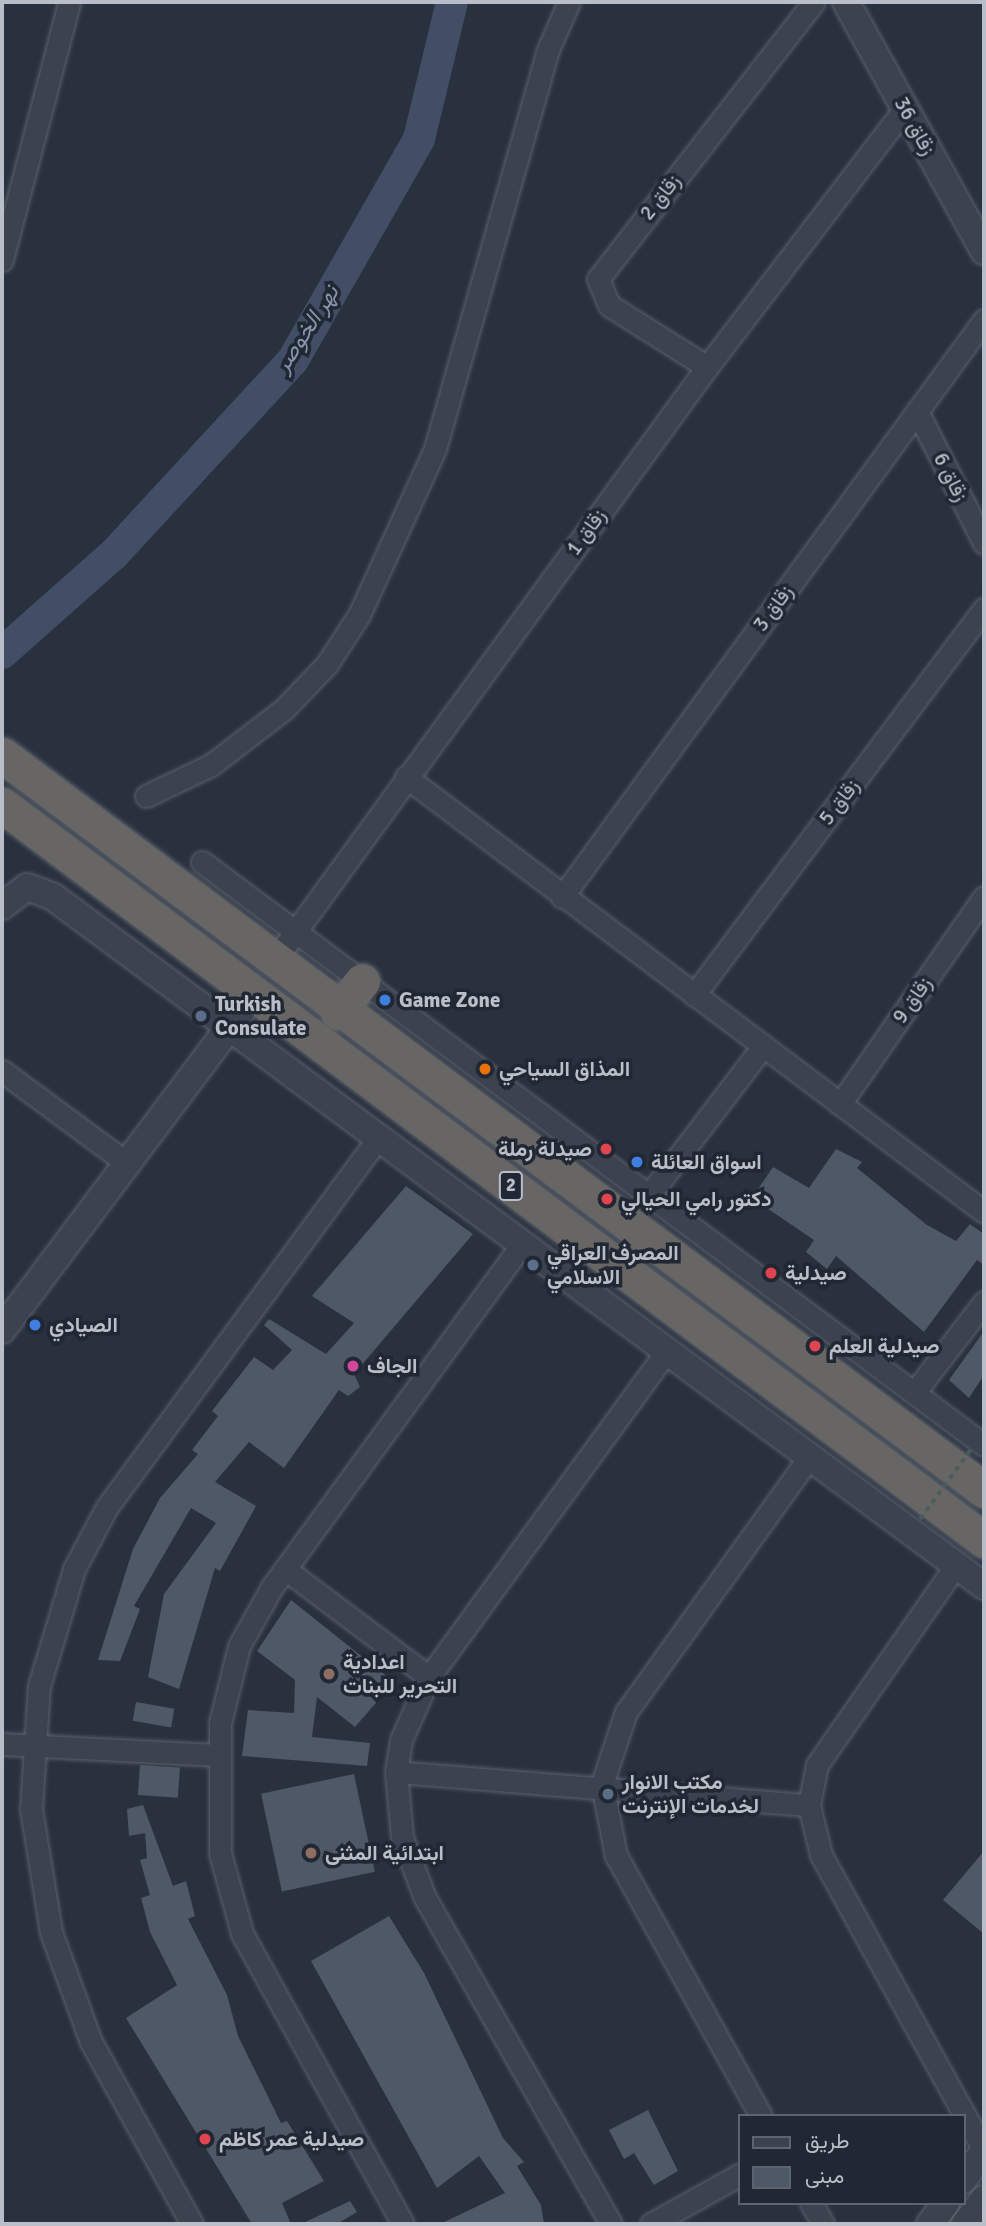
<!DOCTYPE html>
<html>
<head>
<meta charset="utf-8">
<style>
	body { margin:0 }
	#map { position:relative; width:986px; height:2226px; overflow:hidden; background:#29313e; font-family:Signika,Vazirmatn,sans-serif }
	div>[style] { position:absolute }
	.river>* { height:32px; margin:-16px; padding:0 16px; transform-origin:16px; border-radius:16px; background:#414e65 }
	.building>* { inset:0; background:#4f5866; transform-origin:0 0 }
	.roads { filter:drop-shadow(0 0 2px #5a616c) drop-shadow(0 0 2px #5a616c) }
	.minor>* { height:21px; margin:-10.5px; padding:0 10.5px; transform-origin:10.5px; border-radius:10.5px; background:#3d434e }
	.tertiary>* { height:26px; margin:-13px; padding:0 13px; transform-origin:13px; border-radius:13px; background:#3d434e }
	.trunk>* { height:35px; margin:-17.5px; padding:0 17.5px; transform-origin:17.5px; border-radius:17.5px; background:#676664 }
	.path-bridge>* { height:3.5px; margin-top:-1.75px; transform-origin:0; background:repeating-linear-gradient(90deg,#4b5b5e 0 5px,transparent 0 10px) }
	.dots>* { width:19px; height:19px; translate:-50% -50%; box-sizing:border-box; border:4px solid #212833; border-radius:50% }
	span { translate:-50% -50%; white-space:nowrap; text-align:center; line-height:1.15; -webkit-text-stroke:7px #212833; paint-order:stroke }
	.shield-label span { padding:2px 5px; background:#212833; border:2px solid; border-radius:5px; -webkit-text-stroke-width:0 }
	.shield-label { font-size:19px; color:#b9bec9; font-weight:700 }
	.street-label { font-size:21px; color:#b9bec9 }
	.poi-label { font-size:21px; color:#b9bec9; font-weight:700 }
	.left { translate:0 -50%; text-align:left }
	.right { translate:-100% -50%; text-align:right }
	.water-label { font-size:23px; color:#8594ac; font-style:italic }
	.frame { position:absolute; inset:0; border:4px solid #b9bec9; pointer-events:none }
	.legend { position:absolute; left:738px; top:2114px; width:228px; height:91px; box-sizing:border-box; background:#212833; border:2px solid #5e646f; margin:0; padding:9px 12px; list-style:none; font-size:21px; color:#b9bec9 }
	.legend li { display:flex; align-items:center; gap:14px; height:35px }
	.legend b { width:35px; border:2px solid #5e646f }
</style>
</head>
<body>
<div id="map">
	<div class="river">
		<div style="left:2px;top:653px;width:149px;rotate:-41.5deg"></div>
		<div style="left:114px;top:554px;width:264px;rotate:-47.3deg"></div>
		<div style="left:293px;top:360px;width:254px;rotate:-60.3deg"></div>
		<div style="left:419px;top:139px;width:141px;rotate:-76.5deg"></div>
	</div>
	<div class="building">
		<div style="clip-path:polygon(836px 1149px,862px 1162px,857px 1168px,927px 1225px,956px 1241px,970px 1224px,984px 1234px,984px 1265px,977px 1260px,924px 1332px,836px 1256px,827px 1269px,806px 1252px,814px 1240px,752px 1198px,773px 1167px,809px 1188px)"></div>
		<div style="clip-path:polygon(406px 1186px,473px 1234px,354px 1374px,360px 1387px,348px 1396px,339px 1390px,284px 1468px,249px 1442px,215px 1482px,256px 1506px,220px 1571px,215px 1568px,179px 1689px,148px 1677px,164px 1594px,216px 1523px,191px 1508px,134px 1606px,140px 1609px,120px 1661px,98px 1660px,133px 1549px,160px 1498px,198px 1454px,192px 1450px,218px 1416px,212px 1411px,254px 1357px,273px 1370px,292px 1350px,264px 1325px,269px 1319px,326px 1354px,354px 1323px,312px 1296px)"></div>
		<div style="clip-path:polygon(984px 1331px,984px 1375px,969px 1398px,949px 1380px)"></div>
		<div style="clip-path:polygon(291px 1600px,394px 1682px,355px 1727px,317px 1697px,312px 1737px,370px 1743px,367px 1766px,242px 1756px,248px 1710px,294px 1713px,295px 1680px,257px 1651px)"></div>
		<div style="left:136px;top:1702px;width:39px;height:19px;rotate:10deg"></div>
		<div style="left:140px;top:1765px;width:40px;height:30px;rotate:4deg"></div>
		<div style="left:354px;top:1774px;width:100px;height:95px;rotate:78deg"></div>
		<div style="clip-path:polygon(143px 1805px,173px 1886px,186px 1881px,195px 1916px,188px 1919px,227px 1995px,238px 2036px,281px 2123px,287px 2121px,324px 2181px,282px 2203px,291px 2224px,252px 2224px,126px 2018px,177px 1985px,150px 1932px,141px 1898px,150px 1895px,140px 1860px,147px 1858px,145px 1833px,129px 1836px,127px 1809px)"></div>
		<div style="clip-path:polygon(984px 1851px,984px 1934px,943px 1900px)"></div>
		<div style="clip-path:polygon(389px 1916px,424px 1973px,503px 2138px,524px 2162px,517px 2166px,541px 2205px,544px 2224px,440px 2224px,505px 2193px,479px 2156px,437px 2188px,311px 1961px)"></div>
		<div style="clip-path:polygon(648px 2110px,678px 2171px,654px 2185px,634px 2153px,624px 2159px,609px 2130px)"></div>
		<div style="clip-path:polygon(350px 2201px,357px 2212px,337px 2224px,301px 2224px)"></div>
	</div>
	<div class="roads">
		<div class="minor">
			<div style="left:2px;top:260px;width:267px;rotate:-75.4deg"></div>
			<div style="left:707px;top:367px;width:116px;rotate:-147.7deg"></div>
			<div style="left:609px;top:305px;width:28px;rotate:-113deg"></div>
			<div style="left:598px;top:279px;width:351px;rotate:-52.1deg"></div>
			<div style="left:917px;top:411px;width:148px;rotate:63.1deg"></div>
			<div style="left:406px;top:777px;width:723px;rotate:36.96deg"></div>
			<div style="left:146px;top:796px;width:72px;rotate:-25.5deg"></div>
			<div style="left:211px;top:765px;width:92px;rotate:-37.5deg"></div>
			<div style="left:284px;top:709px;width:62px;rotate:-46.3deg"></div>
			<div style="left:327px;top:664px;width:59px;rotate:-56.9deg"></div>
			<div style="left:359px;top:615px;width:183px;rotate:-65.4deg"></div>
			<div style="left:435px;top:449px;width:412px;rotate:-74.2deg"></div>
			<div style="left:547px;top:52px;width:55px;rotate:-66.3deg"></div>
			<div style="left:202px;top:862px;width:975px;rotate:36.71deg"></div>
			<div style="left:562px;top:897px;width:715px;rotate:-53.82deg"></div>
			<div style="left:274px;top:961px;width:735px;rotate:-53.91deg"></div>
			<div style="left:707px;top:367px;width:326px;rotate:-52.6deg"></div>
			<div style="left:694px;top:995px;width:483px;rotate:-53.1deg"></div>
			<div style="left:2px;top:1071px;width:155px;rotate:36.4deg"></div>
			<div style="left:840px;top:1104px;width:252px;rotate:-55.2deg"></div>
			<div style="left:650px;top:1194px;width:186px;rotate:-52.6deg"></div>
			<div style="left:914px;top:1393px;width:115px;rotate:-52.4deg"></div>
			<div style="left:956px;top:1565px;width:244px;rotate:124.8deg"></div>
			<div style="left:817px;top:1765px;width:41px;rotate:101.3deg"></div>
			<div style="left:809px;top:1805px;width:51px;rotate:76.5deg"></div>
			<div style="left:821px;top:1855px;width:337px;rotate:61.1deg"></div>
			<div style="left:285px;top:1569px;width:180px;rotate:36.9deg"></div>
			<div style="left:2px;top:1744px;width:215px;rotate:2.9deg"></div>
			<div style="left:396px;top:1772px;width:414px;rotate:4.6deg"></div>
			<div style="left:761px;top:2116px;width:298px;rotate:-119.1deg"></div>
			<div style="left:616px;top:1856px;width:73px;rotate:-101deg"></div>
			<div style="left:602px;top:1784px;width:76px;rotate:-71.6deg"></div>
			<div style="left:626px;top:1712px;width:312px;rotate:-54.3deg"></div>
			<div style="left:811px;top:2203px;width:24px;rotate:60deg"></div>
			<div style="left:192px;top:2224px;width:208px;rotate:-119deg"></div>
			<div style="left:91px;top:2042px;width:117px;rotate:-110deg"></div>
			<div style="left:51px;top:1932px;width:125px;rotate:-99.2deg"></div>
			<div style="left:31px;top:1809px;width:123px;rotate:-86.3deg"></div>
			<div style="left:39px;top:1686px;width:122px;rotate:-73.3deg"></div>
			<div style="left:74px;top:1569px;width:70px;rotate:-62deg"></div>
			<div style="left:107px;top:1507px;width:461px;rotate:-53.7deg"></div>
			<div style="left:403px;top:2224px;width:333px;rotate:-119deg"></div>
			<div style="left:242px;top:1933px;width:83px;rotate:-105.4deg"></div>
			<div style="left:220px;top:1853px;width:130px;rotate:-90deg"></div>
			<div style="left:220px;top:1723px;width:79px;rotate:-76.1deg"></div>
			<div style="left:239px;top:1646px;width:68px;rotate:-60.8deg"></div>
			<div style="left:272px;top:1587px;width:424px;rotate:-53.9deg"></div>
			<div style="left:611px;top:2224px;width:375px;rotate:-119.7deg"></div>
			<div style="left:425px;top:1898px;width:65px;rotate:-110.7deg"></div>
			<div style="left:402px;top:1837px;width:65px;rotate:-95.3deg"></div>
			<div style="left:396px;top:1772px;width:32px;rotate:-81deg"></div>
			<div style="left:401px;top:1740px;width:69px;rotate:-66deg"></div>
			<div style="left:429px;top:1677px;width:402px;rotate:-53.9deg"></div>
			<div style="left:651px;top:2224px;width:101px;rotate:-29.1deg"></div>
		</div>
		<div class="tertiary">
			<div style="left:846px;top:2px;width:285px;rotate:61deg"></div>
			<div style="left:2px;top:906px;width:31px;rotate:-37deg"></div>
			<div style="left:27px;top:887px;width:27px;rotate:20deg"></div>
			<div style="left:52px;top:896px;width:1160px;rotate:36.51deg"></div>
			<div style="left:2px;top:1330px;width:420px;rotate:-53.1deg"></div>
			<div style="left:963px;top:2180px;width:36px;rotate:-54deg"></div>
			<div style="left:930px;top:2224px;width:26px;rotate:-53deg"></div>
			<div style="left:965px;top:2224px;width:31px;rotate:-53deg"></div>
		</div>
		<div class="trunk">
			<div style="left:2px;top:755px;width:1227px;rotate:36.81deg"></div>
			<div style="left:2px;top:805px;width:1227px;rotate:36.81deg"></div>
			<div style="left:338px;top:1012px;width:39px;rotate:-52deg"></div>
		</div>
	</div>
	<div class="path-bridge">
		<div style="left:920px;top:1519px;width:87px;rotate:-53.9deg"></div>
	</div>
	<div class="dots">
		<div style="left:385px;top:1000px;background:#3f7fe0"></div>
		<div style="left:201px;top:1016px;background:#5c6f8a"></div>
		<div style="left:485px;top:1069px;background:#e8710a"></div>
		<div style="left:606px;top:1149px;background:#e0444e"></div>
		<div style="left:637px;top:1162px;background:#3f7fe0"></div>
		<div style="left:607px;top:1199px;background:#e0444e"></div>
		<div style="left:533px;top:1265px;background:#5c6f8a"></div>
		<div style="left:771px;top:1273px;background:#e0444e"></div>
		<div style="left:35px;top:1325px;background:#3f7fe0"></div>
		<div style="left:815px;top:1346px;background:#e0444e"></div>
		<div style="left:353px;top:1366px;background:#d1479c"></div>
		<div style="left:329px;top:1674px;background:#8d6e63"></div>
		<div style="left:608px;top:1794px;background:#5c6f8a"></div>
		<div style="left:311px;top:1853px;background:#8d6e63"></div>
		<div style="left:205px;top:2139px;background:#e0444e"></div>
	</div>
	<div class="shield-label">
		<span style="left:511px;top:1186px">2</span>
	</div>
	<div class="street-label">
		<span style="left:915px;top:126px;rotate:61deg">زقاق 36</span>
		<span style="left:660px;top:197px;rotate:-52deg">زقاق 2</span>
		<span style="left:951px;top:477px;rotate:63deg">زقاق 6</span>
		<span style="left:586px;top:532px;rotate:-54deg">زقاق 1</span>
		<span style="left:773px;top:608px;rotate:-54deg">زقاق 3</span>
		<span style="left:839px;top:802px;rotate:-53deg">زقاق 5</span>
		<span style="left:912px;top:1000px;rotate:-55deg">زقاق 9</span>
	</div>
	<div class="poi-label">
		<span class="left" style="left:399px;top:1000px">Game Zone</span>
		<span class="left" style="left:215px;top:1016px">Turkish<br>Consulate</span>
		<span class="left" style="left:499px;top:1069px">المذاق السياحي</span>
		<span class="right" style="left:592px;top:1149px">صيدلة رملة</span>
		<span class="left" style="left:651px;top:1162px">اسواق العائلة</span>
		<span class="left" style="left:621px;top:1199px">دكتور رامي الحيالي</span>
		<span class="left" style="left:547px;top:1265px">المصرف العراقي<br>الاسلامي</span>
		<span class="left" style="left:785px;top:1273px">صيدلية</span>
		<span class="left" style="left:49px;top:1325px">الصيادي</span>
		<span class="left" style="left:829px;top:1346px">صيدلية العلم</span>
		<span class="left" style="left:367px;top:1366px">الجاف</span>
		<span class="left" style="left:343px;top:1674px">اعدادية<br>التحرير للبنات</span>
		<span class="left" style="left:622px;top:1794px">مكتب الانوار<br>لخدمات الإنترنت</span>
		<span class="left" style="left:325px;top:1853px">ابتدائية المثنى</span>
		<span class="left" style="left:219px;top:2139px">صيدلية عمر كاظم</span>
	</div>
	<div class="water-label">
		<span style="left:307px;top:329px;rotate:-57deg">نهر الخوصر</span>
	</div>
	<div class="frame"></div>
	<ul class="legend">
	<li><b style="height:9px;background:#3d434e"></b>طريق</li>
	<li><b style="height:19px;background:#4f5866"></b>مبنى</li>
	</ul>
</div>
</body>
</html>
